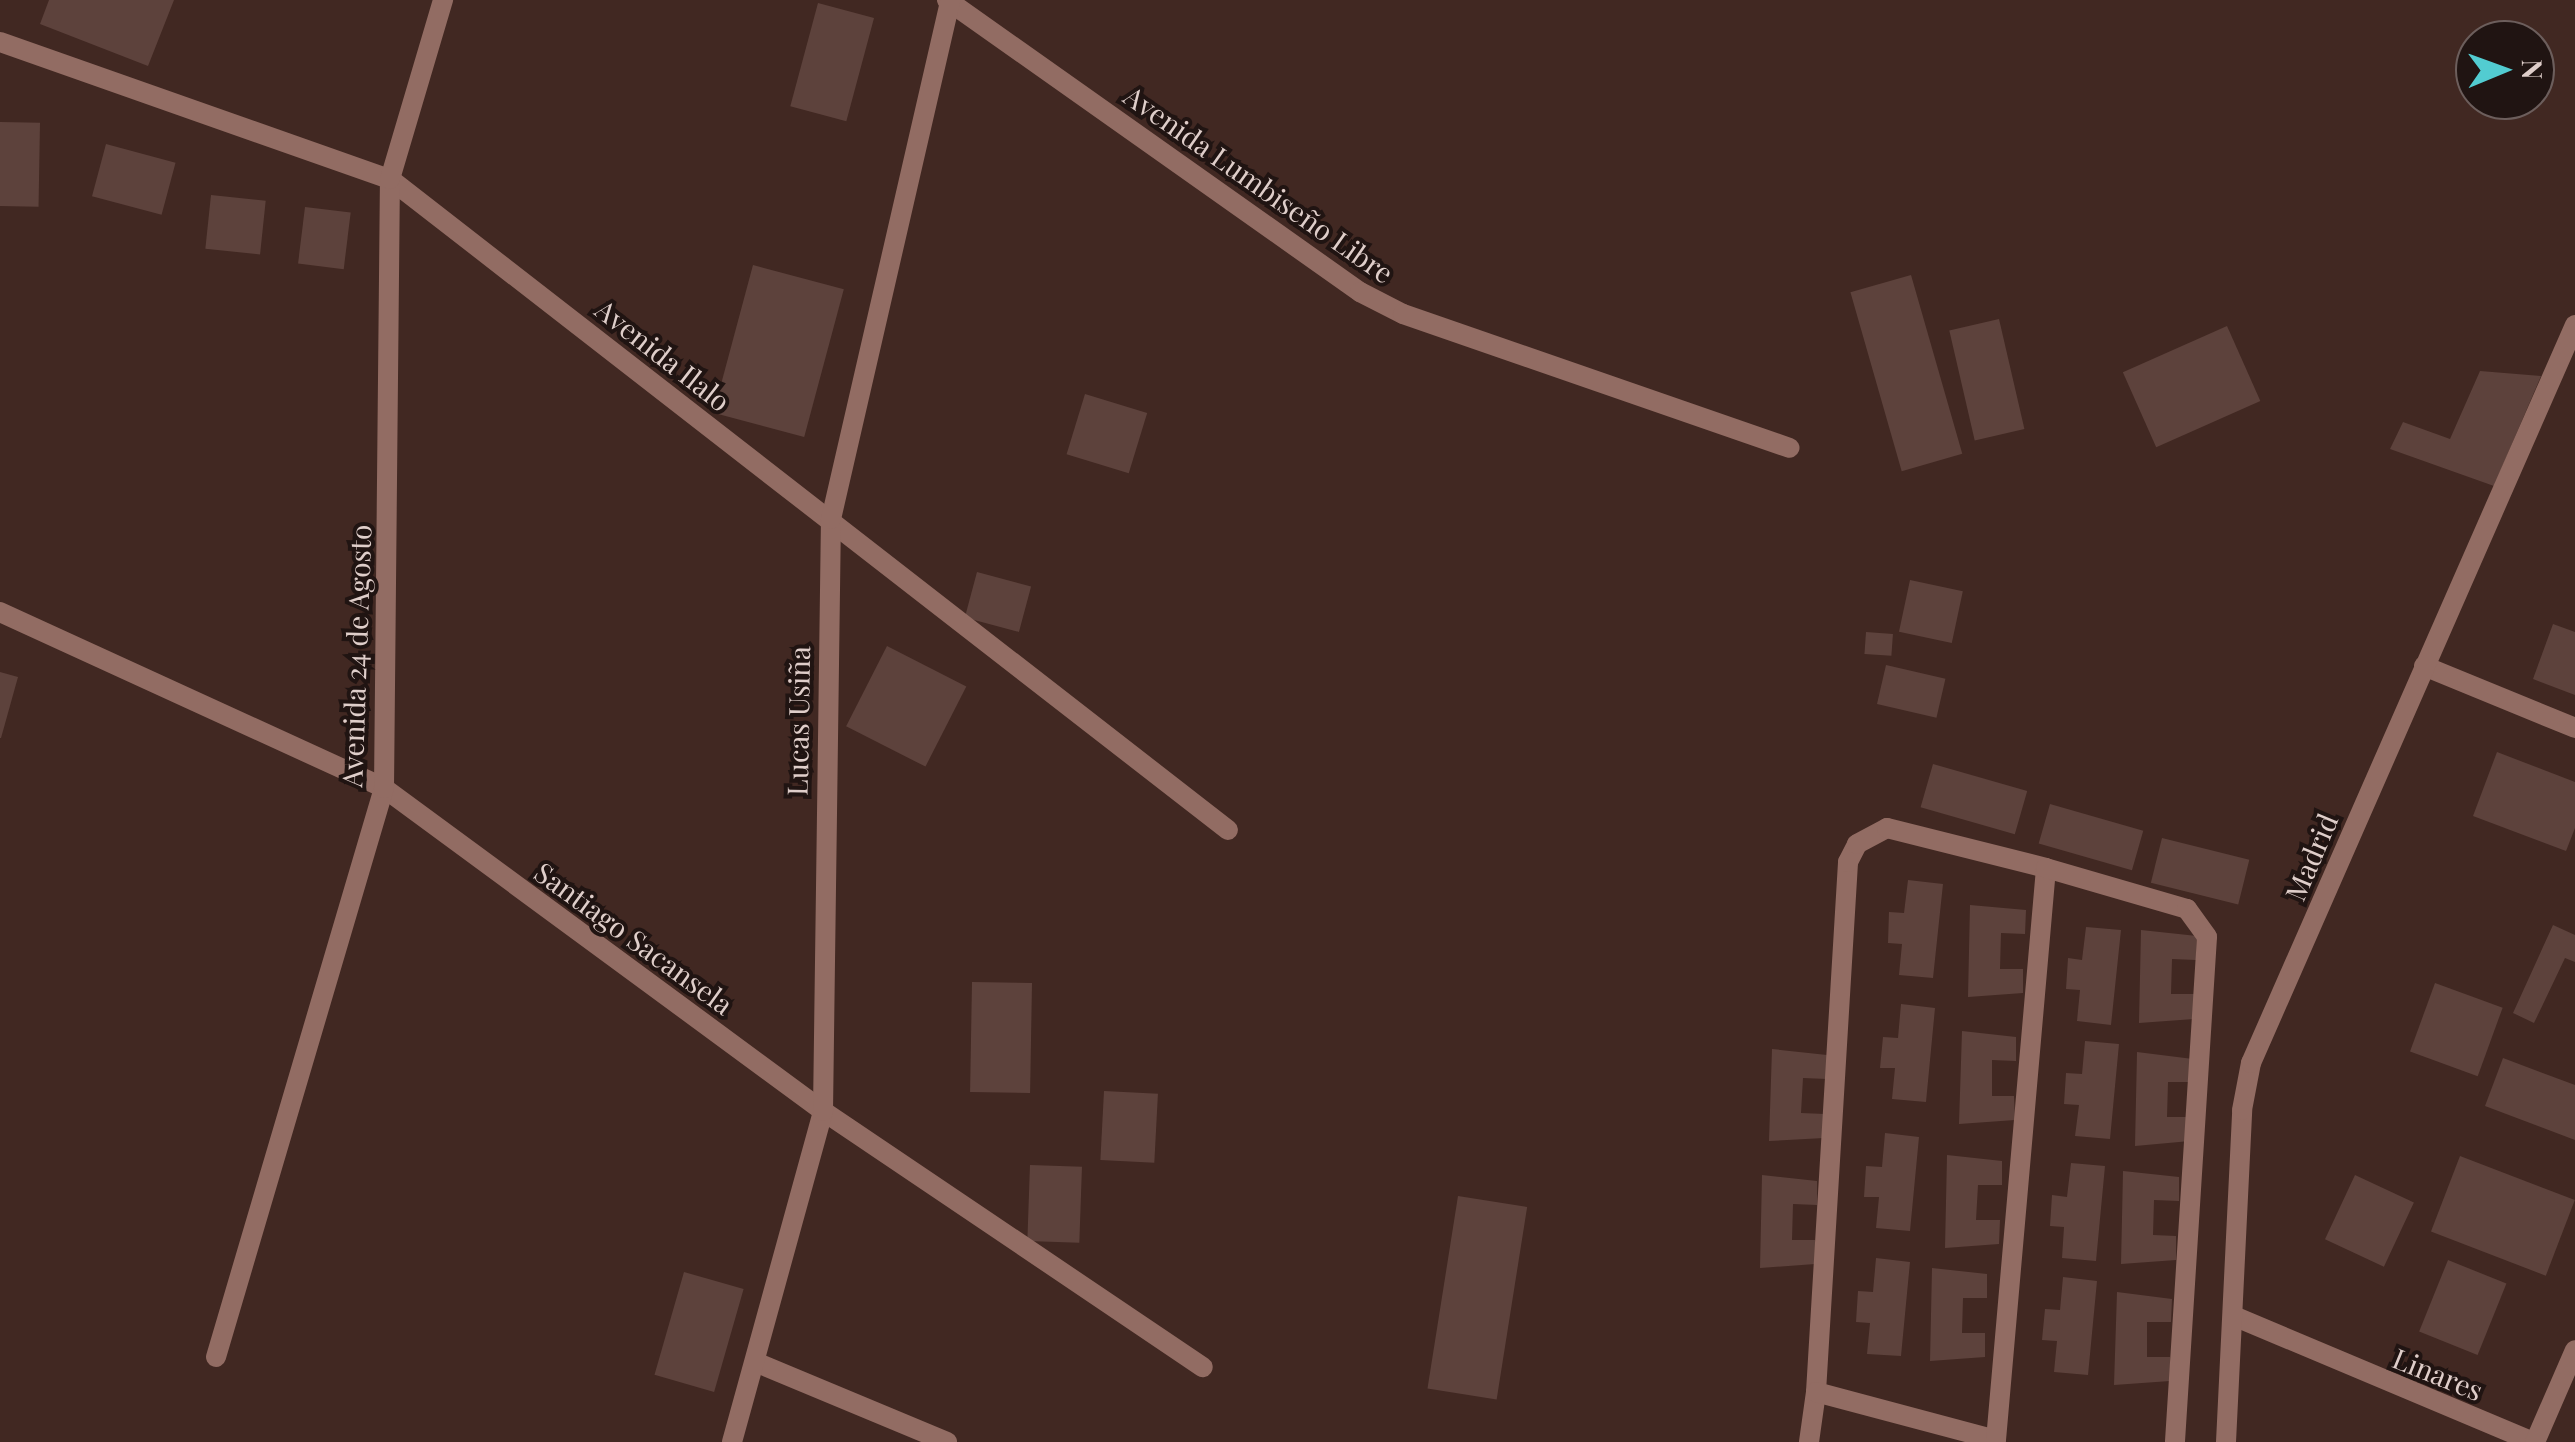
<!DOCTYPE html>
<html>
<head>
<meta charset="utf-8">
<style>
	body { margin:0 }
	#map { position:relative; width:2575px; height:1442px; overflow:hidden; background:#412822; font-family:"Playfair Display",serif }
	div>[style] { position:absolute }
	.building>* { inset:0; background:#5d423c; transform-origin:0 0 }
	.service>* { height:20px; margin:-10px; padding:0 10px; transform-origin:10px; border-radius:10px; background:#926c63 }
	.minor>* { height:20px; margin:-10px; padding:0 10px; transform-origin:10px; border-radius:10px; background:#926c63 }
	.tertiary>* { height:20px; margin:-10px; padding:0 10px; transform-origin:10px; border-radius:10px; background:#926c63 }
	span { translate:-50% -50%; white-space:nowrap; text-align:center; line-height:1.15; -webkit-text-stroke:8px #201412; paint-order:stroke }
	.street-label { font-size:28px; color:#dfceca }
	.north { position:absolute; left:2455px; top:20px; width:100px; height:100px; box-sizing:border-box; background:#201412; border:2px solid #6c5e5c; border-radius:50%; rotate:89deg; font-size:28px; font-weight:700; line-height:40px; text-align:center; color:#dfceca }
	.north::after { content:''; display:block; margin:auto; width:35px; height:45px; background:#52ccd1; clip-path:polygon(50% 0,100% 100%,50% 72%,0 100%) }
</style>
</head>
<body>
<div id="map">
	<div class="building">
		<div style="clip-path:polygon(49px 0,174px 0,148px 66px,40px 24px)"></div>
		<div style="left:818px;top:3px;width:58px;height:107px;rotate:15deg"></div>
		<div style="left:0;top:122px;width:40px;height:84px;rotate:1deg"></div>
		<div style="left:106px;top:144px;width:72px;height:54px;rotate:15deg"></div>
		<div style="left:211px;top:195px;width:55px;height:54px;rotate:6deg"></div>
		<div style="left:305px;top:207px;width:46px;height:57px;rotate:7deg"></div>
		<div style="left:753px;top:265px;width:94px;height:153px;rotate:15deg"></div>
		<div style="left:1911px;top:275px;width:186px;height:63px;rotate:74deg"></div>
		<div style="left:1999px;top:319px;width:113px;height:51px;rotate:77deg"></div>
		<div style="left:2227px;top:326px;width:82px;height:114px;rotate:66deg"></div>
		<div style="clip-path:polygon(2480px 371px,2541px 376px,2494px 486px,2390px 449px,2403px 422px,2450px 439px)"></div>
		<div style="left:1085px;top:394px;width:65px;height:63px;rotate:17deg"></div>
		<div style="left:977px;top:572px;width:56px;height:47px;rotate:15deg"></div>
		<div style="left:1910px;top:580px;width:54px;height:53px;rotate:12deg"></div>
		<div style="clip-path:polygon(2553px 624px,2575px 632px,2575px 695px,2533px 679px)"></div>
		<div style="left:1866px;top:632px;width:27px;height:22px;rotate:4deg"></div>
		<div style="left:887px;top:646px;width:89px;height:90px;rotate:27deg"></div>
		<div style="left:1886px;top:665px;width:61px;height:40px;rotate:13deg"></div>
		<div style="clip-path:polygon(0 672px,18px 677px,1px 738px,0 738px)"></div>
		<div style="clip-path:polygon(2497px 752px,2575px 782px,2575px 828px,2566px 851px,2473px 816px)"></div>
		<div style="left:1933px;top:764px;width:98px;height:45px;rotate:16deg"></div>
		<div style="left:2050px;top:804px;width:97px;height:41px;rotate:16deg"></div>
		<div style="left:2162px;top:838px;width:90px;height:46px;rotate:14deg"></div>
		<div style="clip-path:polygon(1908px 880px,1943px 884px,1933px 978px,1899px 975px,1902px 944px,1888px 943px,1889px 912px,1904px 913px)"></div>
		<div style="clip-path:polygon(1970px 905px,2026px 910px,2025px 934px,2001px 933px,2000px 969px,2023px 969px,2023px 993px,1968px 997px)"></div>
		<div style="clip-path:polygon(2553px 925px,2575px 935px,2575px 962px,2565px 958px,2534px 1023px,2513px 1013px)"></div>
		<div style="clip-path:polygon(2086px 927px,2121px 930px,2111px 1025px,2077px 1021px,2080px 990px,2066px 989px,2068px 958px,2082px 960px)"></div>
		<div style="clip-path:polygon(2141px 930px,2197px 936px,2196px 960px,2172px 959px,2171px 994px,2194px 994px,2194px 1019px,2139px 1023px)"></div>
		<div style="left:972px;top:982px;width:60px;height:110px;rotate:1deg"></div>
		<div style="left:2435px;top:983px;width:72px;height:73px;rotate:20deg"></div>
		<div style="clip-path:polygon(1901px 1004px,1935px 1008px,1926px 1102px,1892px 1099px,1895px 1068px,1880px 1068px,1883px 1037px,1898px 1038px)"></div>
		<div style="clip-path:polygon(1962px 1031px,2016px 1037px,2016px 1061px,1992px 1060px,1992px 1096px,2014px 1096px,2015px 1120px,1959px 1124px)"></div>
		<div style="clip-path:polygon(2085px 1041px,2119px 1044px,2110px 1139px,2075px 1136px,2079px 1105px,2064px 1104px,2066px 1073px,2082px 1074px)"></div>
		<div style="clip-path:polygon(1772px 1049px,1827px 1055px,1827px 1079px,1803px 1078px,1801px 1113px,1825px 1114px,1824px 1138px,1769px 1141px)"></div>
		<div style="clip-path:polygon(2137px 1052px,2193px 1059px,2192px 1082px,2168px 1082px,2167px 1117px,2190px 1117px,2190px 1141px,2135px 1146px)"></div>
		<div style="clip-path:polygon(2503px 1058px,2575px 1085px,2575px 1140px,2485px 1106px)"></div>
		<div style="left:1104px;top:1091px;width:54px;height:69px;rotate:3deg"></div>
		<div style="clip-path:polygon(1885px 1133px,1919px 1137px,1910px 1231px,1876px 1228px,1879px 1197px,1864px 1197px,1866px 1166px,1882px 1167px)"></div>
		<div style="clip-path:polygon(1947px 1155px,2002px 1161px,2002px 1185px,1978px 1185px,1976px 1220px,2000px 1220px,1999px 1244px,1945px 1248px)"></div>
		<div style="left:2460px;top:1156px;width:123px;height:81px;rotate:21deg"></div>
		<div style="clip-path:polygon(2071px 1163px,2105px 1166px,2096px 1261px,2062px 1258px,2064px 1227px,2050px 1226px,2052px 1195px,2067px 1197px)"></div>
		<div style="left:1030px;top:1165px;width:52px;height:76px;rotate:2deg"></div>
		<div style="clip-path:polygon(2123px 1171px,2179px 1177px,2179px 1201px,2154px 1200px,2153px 1235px,2176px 1236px,2176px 1260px,2121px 1264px)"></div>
		<div style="clip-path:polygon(1762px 1175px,1817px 1181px,1817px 1205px,1793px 1204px,1792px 1240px,1815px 1240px,1815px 1264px,1760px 1268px)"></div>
		<div style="left:2355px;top:1175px;width:65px;height:71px;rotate:25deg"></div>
		<div style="left:1458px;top:1196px;width:70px;height:195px;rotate:9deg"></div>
		<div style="clip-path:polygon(1876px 1258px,1910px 1262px,1901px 1356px,1867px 1354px,1870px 1323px,1856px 1322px,1858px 1291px,1873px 1292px)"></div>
		<div style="left:2448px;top:1260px;width:63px;height:77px;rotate:22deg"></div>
		<div style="clip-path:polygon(1932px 1268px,1987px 1274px,1987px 1298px,1963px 1298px,1962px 1333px,1985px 1333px,1985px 1357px,1930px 1361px)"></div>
		<div style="left:684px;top:1272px;width:62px;height:107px;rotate:16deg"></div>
		<div style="clip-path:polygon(2063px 1277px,2097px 1281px,2088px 1375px,2054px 1372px,2057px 1341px,2042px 1340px,2045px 1309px,2060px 1310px)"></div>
		<div style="clip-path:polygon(2117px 1292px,2172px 1299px,2171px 1322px,2147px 1322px,2147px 1357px,2170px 1357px,2170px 1381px,2114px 1385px)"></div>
	</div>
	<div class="service">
		<div style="left:2424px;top:666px;width:163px;rotate:22.3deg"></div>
		<div style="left:755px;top:1362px;width:208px;rotate:22.6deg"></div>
	</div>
	<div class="minor">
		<div style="left:947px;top:0;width:506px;rotate:35.26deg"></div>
		<div style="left:1360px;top:292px;width:48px;rotate:27.1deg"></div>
		<div style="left:1403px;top:314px;width:409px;rotate:19.1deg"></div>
		<div style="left:390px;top:179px;width:1061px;rotate:37.84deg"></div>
		<div style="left:0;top:612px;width:422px;rotate:24.6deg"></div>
		<div style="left:384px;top:788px;width:545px;rotate:36.34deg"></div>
		<div style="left:823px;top:1111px;width:458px;rotate:34deg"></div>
		<div style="left:2236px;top:1317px;width:323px;rotate:22.8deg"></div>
		<div style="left:216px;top:1357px;width:593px;rotate:-73.55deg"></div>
		<div style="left:384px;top:788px;width:609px;rotate:-89.44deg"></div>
		<div style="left:1816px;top:1392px;width:531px;rotate:-86.54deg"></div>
		<div style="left:1848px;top:862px;width:20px;rotate:-63deg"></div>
		<div style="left:1857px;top:844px;width:34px;rotate:-28deg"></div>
		<div style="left:1887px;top:828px;width:164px;rotate:14.1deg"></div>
		<div style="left:732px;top:1442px;width:343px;rotate:-74.6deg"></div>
		<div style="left:823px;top:1111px;width:592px;rotate:-89.23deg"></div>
		<div style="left:831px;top:519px;width:531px;rotate:-77.04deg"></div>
		<div style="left:1809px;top:1442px;width:50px;rotate:-82deg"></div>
		<div style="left:1816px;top:1392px;width:186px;rotate:14.9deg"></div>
		<div style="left:1996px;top:1440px;width:574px;rotate:-85deg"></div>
		<div style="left:2046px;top:868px;width:147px;rotate:16.2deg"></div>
		<div style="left:2187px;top:909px;width:34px;rotate:54deg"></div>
		<div style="left:2207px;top:937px;width:506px;rotate:93.63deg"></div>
		<div style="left:2226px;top:1442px;width:332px;rotate:-87.2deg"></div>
		<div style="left:2242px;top:1110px;width:48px;rotate:-79.2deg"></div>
		<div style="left:2251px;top:1063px;width:806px;rotate:-66.3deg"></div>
		<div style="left:2535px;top:1442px;width:100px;rotate:-66.5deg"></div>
	</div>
	<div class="tertiary">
		<div style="left:0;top:42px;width:413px;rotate:19.4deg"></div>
		<div style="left:390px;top:179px;width:187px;rotate:-73.5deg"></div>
	</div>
	<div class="street-label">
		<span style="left:1259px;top:184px;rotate:35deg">Avenida Lumbiseño Libre</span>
		<span style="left:663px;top:355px;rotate:38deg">Avenida Ilalo</span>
		<span style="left:356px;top:656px;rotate:-88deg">Avenida 24 de Agosto</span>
		<span style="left:798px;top:721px;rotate:-89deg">Lucas Usiña</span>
		<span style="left:2311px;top:857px;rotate:-67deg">Madrid</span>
		<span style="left:634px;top:938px;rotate:36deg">Santiago Sacansela</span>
		<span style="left:2438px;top:1374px;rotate:22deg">Linares</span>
	</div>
	<div class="north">N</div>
</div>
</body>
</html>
